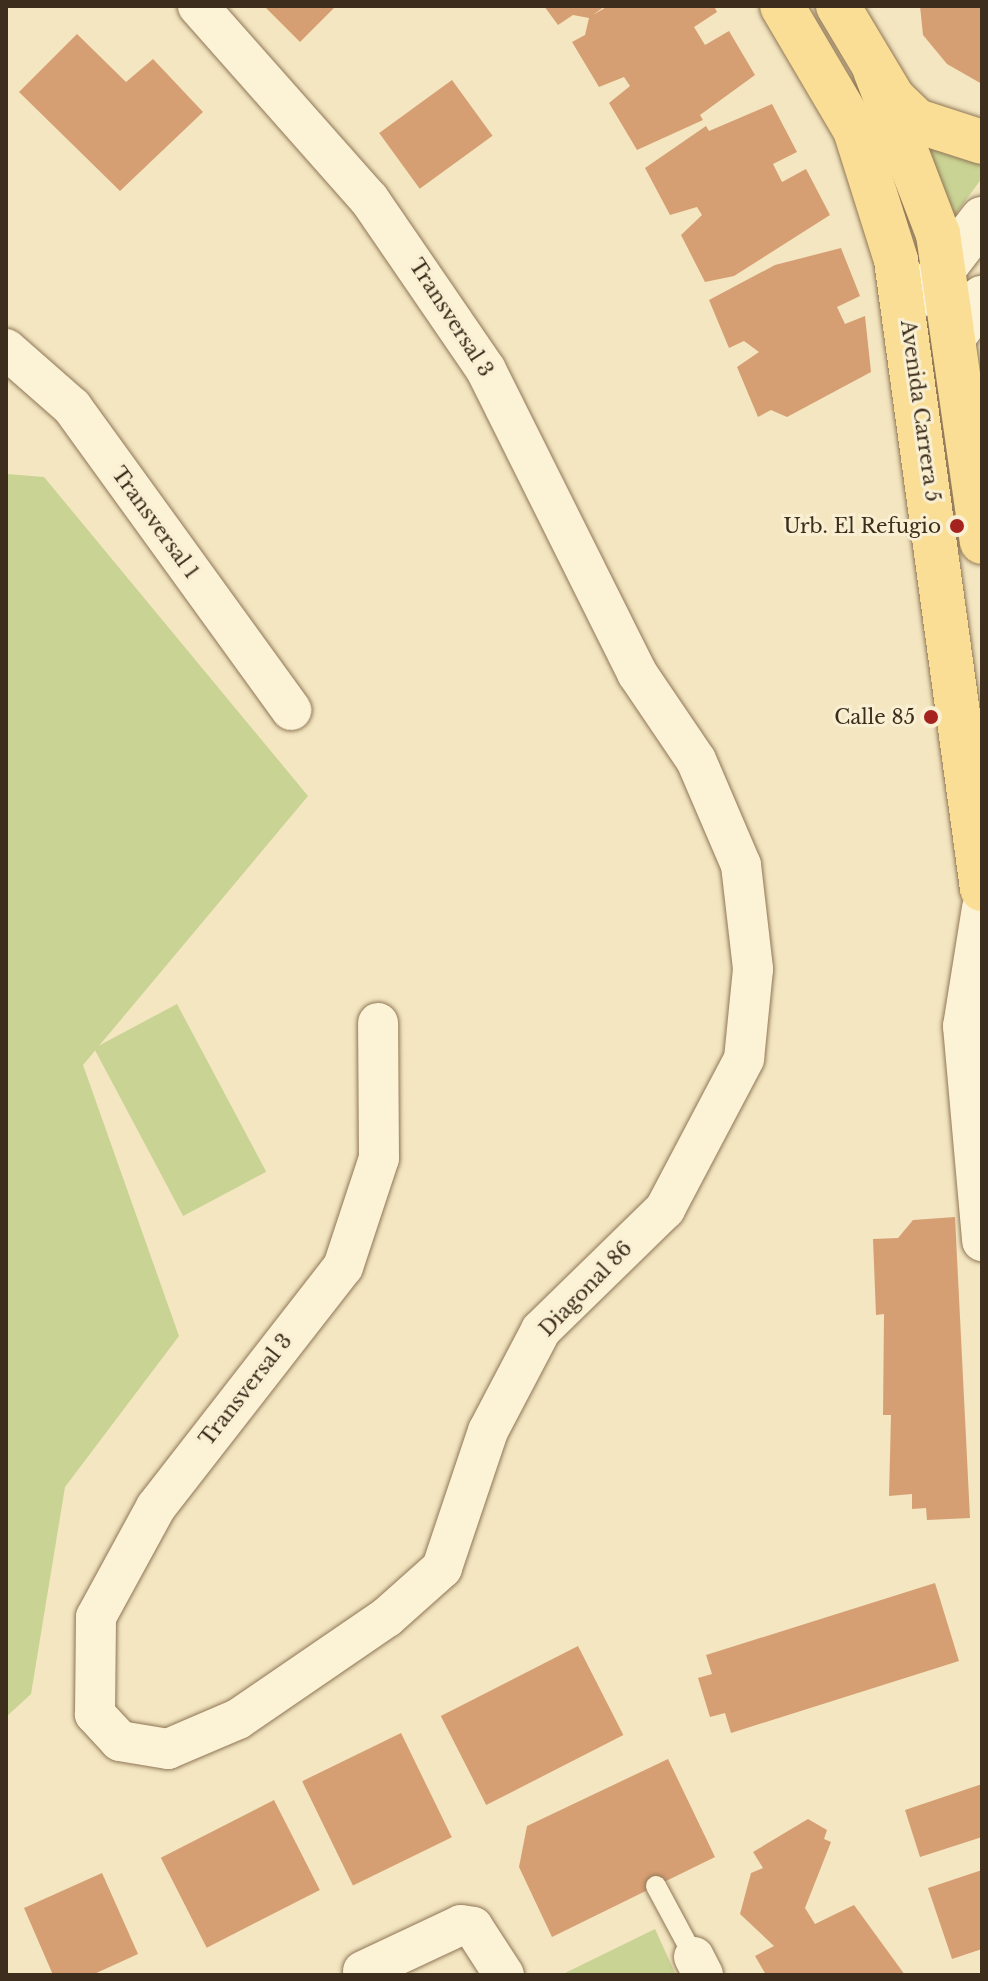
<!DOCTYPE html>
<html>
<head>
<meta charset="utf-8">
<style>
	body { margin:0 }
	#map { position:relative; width:988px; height:1981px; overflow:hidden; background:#f3e6c1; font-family:"Libre Baskerville",serif }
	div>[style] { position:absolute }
	.green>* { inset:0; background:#c9d394; transform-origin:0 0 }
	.building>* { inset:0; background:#d69f73; transform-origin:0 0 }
	.roads { filter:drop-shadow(0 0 2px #8f7656) drop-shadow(0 0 2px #8f7656) }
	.service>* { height:20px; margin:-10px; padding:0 10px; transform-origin:10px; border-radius:10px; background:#fcf2d6 }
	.minor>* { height:40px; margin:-20px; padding:0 20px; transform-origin:20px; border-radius:20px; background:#fcf2d6 }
	.secondary>* { height:44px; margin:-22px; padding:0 22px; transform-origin:22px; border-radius:22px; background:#fcf2d6 }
	.primary>* { height:44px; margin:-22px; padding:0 22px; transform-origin:22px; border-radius:22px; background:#fade95 }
	.dots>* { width:22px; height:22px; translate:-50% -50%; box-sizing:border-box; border:4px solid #f9efd2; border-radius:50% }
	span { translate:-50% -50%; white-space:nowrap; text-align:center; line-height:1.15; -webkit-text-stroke:6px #f9efd2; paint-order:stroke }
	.street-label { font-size:20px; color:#3d2d1c }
	.poi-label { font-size:20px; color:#3d2d1c }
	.right { translate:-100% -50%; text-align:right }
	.frame { position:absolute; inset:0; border:8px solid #3d2d1c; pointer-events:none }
</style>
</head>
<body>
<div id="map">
	<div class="green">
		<div style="clip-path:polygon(930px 150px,982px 154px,982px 178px,949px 223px)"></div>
		<div style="clip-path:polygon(6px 474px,44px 477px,308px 796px,83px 1065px,179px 1336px,65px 1487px,31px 1694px,6px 1717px)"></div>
		<div style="left:177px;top:1004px;width:190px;height:94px;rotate:62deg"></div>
		<div style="clip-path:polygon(655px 1929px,676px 1975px,561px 1975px)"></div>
	</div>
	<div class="building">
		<div style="clip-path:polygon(264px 6px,336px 6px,300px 42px)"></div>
		<div style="clip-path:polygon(544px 6px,605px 6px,593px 15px,608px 6px,714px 6px,717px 12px,694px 27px,705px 45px,729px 31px,755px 75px,700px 115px,703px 120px,637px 150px,609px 103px,630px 86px,624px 77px,599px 87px,572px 42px,585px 35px,589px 18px,573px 15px,558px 25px)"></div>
		<div style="clip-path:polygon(920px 6px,982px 6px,982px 84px,947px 64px,923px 35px)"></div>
		<div style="clip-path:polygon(77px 34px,126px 82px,153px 59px,203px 112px,120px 191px,19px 92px)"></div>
		<div style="left:452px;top:80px;width:69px;height:90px;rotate:54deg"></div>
		<div style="clip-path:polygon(772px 104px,797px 152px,773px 164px,782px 182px,806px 169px,830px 215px,734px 276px,705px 282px,681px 235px,702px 215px,697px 207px,670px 215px,645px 168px,706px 126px,709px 131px)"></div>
		<div style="clip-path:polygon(841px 248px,860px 296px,837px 307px,845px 324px,865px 316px,871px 372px,787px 417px,771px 410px,758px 417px,737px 367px,759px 352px,744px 341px,729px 348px,709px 300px,775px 265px)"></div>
		<div style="clip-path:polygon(955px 1217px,970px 1518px,927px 1520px,926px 1508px,912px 1509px,912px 1494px,889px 1496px,891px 1415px,883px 1415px,884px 1314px,876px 1315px,873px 1239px,898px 1238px,913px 1220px)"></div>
		<div style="clip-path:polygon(935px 1583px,959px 1661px,731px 1733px,725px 1713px,710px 1717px,698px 1678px,712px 1674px,706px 1655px)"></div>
		<div style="left:578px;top:1646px;width:100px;height:154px;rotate:63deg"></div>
		<div style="left:401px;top:1733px;width:116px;height:110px;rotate:64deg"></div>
		<div style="clip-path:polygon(668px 1759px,715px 1857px,552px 1937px,519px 1867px,527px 1826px)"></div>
		<div style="clip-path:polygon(982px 1784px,982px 1837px,920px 1857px,905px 1810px)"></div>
		<div style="left:274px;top:1800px;width:101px;height:127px;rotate:63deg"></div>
		<div style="clip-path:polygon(808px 1819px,827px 1830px,824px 1839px,831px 1842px,805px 1908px,815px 1924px,854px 1905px,905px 1975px,766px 1975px,755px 1956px,774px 1946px,740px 1914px,751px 1873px,763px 1868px,753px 1852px)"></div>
		<div style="clip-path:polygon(982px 1870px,982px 1949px,952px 1959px,928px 1888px)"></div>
		<div style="clip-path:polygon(102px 1873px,138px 1954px,92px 1975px,53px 1975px,24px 1908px)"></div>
	</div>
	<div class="roads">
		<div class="service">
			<div style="left:656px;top:1886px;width:81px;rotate:61.8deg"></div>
		</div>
		<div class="minor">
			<div style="left:198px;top:6px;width:258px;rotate:48.5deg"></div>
			<div style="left:369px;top:199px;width:207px;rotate:55.6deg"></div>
			<div style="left:486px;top:370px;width:339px;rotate:63.5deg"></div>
			<div style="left:637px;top:673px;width:105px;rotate:55.9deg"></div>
			<div style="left:696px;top:760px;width:114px;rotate:66.8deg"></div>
			<div style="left:741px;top:865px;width:105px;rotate:83.4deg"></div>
			<div style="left:753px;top:969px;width:90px;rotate:95.7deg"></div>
			<div style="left:744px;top:1059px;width:170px;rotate:117.8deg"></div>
			<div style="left:665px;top:1209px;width:173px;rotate:135.7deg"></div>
			<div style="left:541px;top:1330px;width:114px;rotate:117.7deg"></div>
			<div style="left:488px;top:1431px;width:145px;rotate:108.6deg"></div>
			<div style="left:442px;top:1568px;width:74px;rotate:138.3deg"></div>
			<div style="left:387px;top:1617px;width:181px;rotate:145.6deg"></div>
			<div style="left:238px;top:1719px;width:76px;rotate:156.8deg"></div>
			<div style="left:168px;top:1749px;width:49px;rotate:-170.5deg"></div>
			<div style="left:120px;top:1741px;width:37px;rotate:-133deg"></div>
			<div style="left:95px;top:1714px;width:97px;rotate:-89.4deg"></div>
			<div style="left:96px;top:1617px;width:125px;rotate:-61.4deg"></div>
			<div style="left:156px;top:1507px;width:304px;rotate:-52.1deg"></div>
			<div style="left:343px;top:1267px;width:115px;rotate:-71.7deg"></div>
			<div style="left:379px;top:1158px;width:135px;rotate:-90.4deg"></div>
			<div style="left:6px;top:349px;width:88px;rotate:41.3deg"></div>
			<div style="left:72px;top:407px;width:374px;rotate:54.1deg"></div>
			<div style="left:982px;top:908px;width:120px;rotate:99.1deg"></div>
			<div style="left:963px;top:1026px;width:216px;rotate:84.9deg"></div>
			<div style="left:694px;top:1957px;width:20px;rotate:63deg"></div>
			<div style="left:363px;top:1971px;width:108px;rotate:-25.1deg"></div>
			<div style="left:461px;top:1925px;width:12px;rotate:9deg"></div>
			<div style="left:473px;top:1927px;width:57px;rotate:57.1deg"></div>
		</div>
		<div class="secondary">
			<div style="left:924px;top:294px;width:95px;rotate:-52.3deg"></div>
			<div style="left:955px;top:335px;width:46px;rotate:-53.9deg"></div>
		</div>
		<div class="primary">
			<div style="left:782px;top:6px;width:144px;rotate:59.5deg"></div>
			<div style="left:855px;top:130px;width:136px;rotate:72.5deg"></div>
			<div style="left:896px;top:260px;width:635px;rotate:82.21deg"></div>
			<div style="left:838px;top:6px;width:107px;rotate:59.1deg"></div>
			<div style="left:893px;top:98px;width:33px;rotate:44deg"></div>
			<div style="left:917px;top:121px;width:68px;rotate:17.9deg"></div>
			<div style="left:875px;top:70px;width:176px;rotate:69deg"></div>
			<div style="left:938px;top:234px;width:311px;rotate:81.9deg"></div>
		</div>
	</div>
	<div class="dots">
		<div style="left:957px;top:526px;background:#a5221f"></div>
		<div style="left:931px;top:717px;background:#a5221f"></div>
	</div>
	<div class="street-label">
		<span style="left:451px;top:318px;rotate:57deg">Transversal 3</span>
		<span style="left:920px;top:411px;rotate:82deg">Avenida Carrera 5</span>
		<span style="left:155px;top:523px;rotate:54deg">Transversal 1</span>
		<span style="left:586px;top:1289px;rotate:-46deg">Diagonal 86</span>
		<span style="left:246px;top:1390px;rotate:-52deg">Transversal 3</span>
	</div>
	<div class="poi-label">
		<span class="right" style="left:941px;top:526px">Urb. El Refugio</span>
		<span class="right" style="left:915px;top:717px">Calle 85</span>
	</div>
	<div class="frame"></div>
</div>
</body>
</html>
